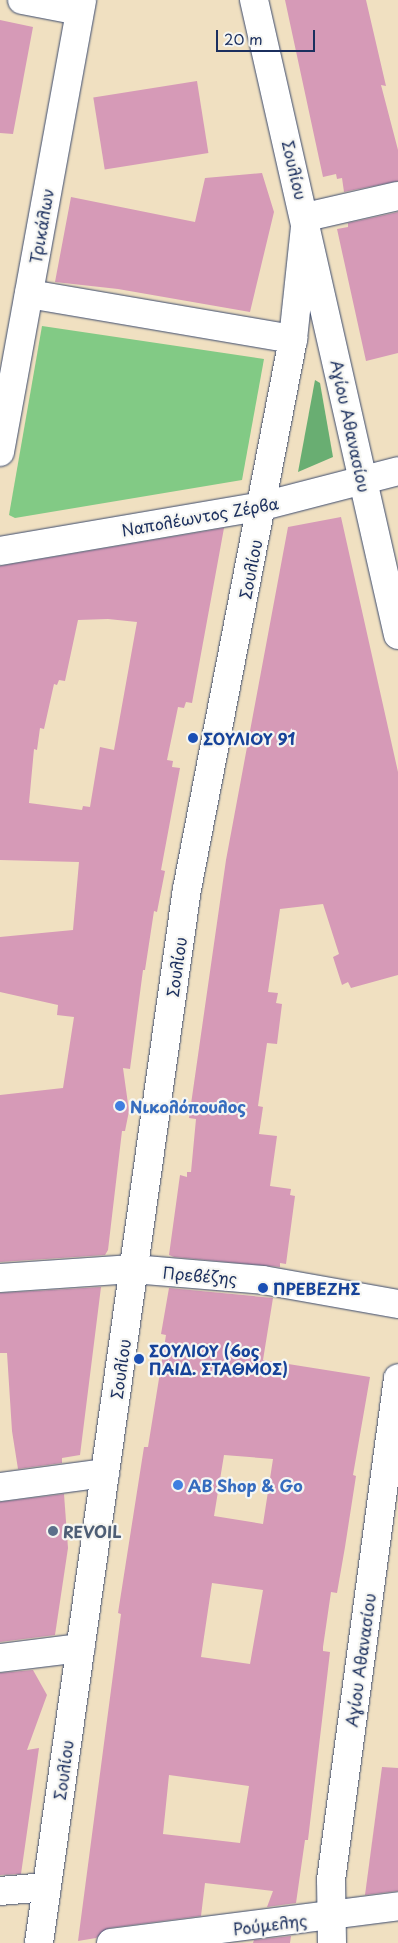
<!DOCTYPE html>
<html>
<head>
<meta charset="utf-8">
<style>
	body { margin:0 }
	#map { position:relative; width:398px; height:1943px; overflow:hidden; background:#f0e0c1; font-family:"Playpen Sans",sans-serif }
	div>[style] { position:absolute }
	.green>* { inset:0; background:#82ca85 }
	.forest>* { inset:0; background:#69ae72 }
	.building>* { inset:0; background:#d69ab7; transform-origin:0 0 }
	.roads { filter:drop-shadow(0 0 1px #3b4a6d) drop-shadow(0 0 1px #3b4a6d) }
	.minor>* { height:28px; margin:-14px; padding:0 14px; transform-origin:14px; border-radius:14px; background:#fff }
	.tertiary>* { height:28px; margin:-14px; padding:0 14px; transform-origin:14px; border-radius:14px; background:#fff }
	.dots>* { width:14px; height:14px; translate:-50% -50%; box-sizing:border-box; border:2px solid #f6f6f2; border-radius:50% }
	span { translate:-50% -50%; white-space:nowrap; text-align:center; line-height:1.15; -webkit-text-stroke:4.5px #f6f6f2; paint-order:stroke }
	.street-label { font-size:16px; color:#1b2f5e }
	.transit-label { font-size:16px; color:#164399; font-weight:700 }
	.left { translate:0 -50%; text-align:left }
	.shop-label { font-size:16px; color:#366cbe; font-weight:700 }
	.service-label { font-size:16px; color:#4e5e75; font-weight:700 }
	.scale { position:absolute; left:216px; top:30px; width:99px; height:22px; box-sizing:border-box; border:2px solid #1b2f5e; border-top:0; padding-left:6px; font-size:15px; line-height:18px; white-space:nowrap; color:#1b2f5e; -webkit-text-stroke:4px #f6f6f2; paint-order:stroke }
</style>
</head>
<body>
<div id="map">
	<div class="green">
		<div style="clip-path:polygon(42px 326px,264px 359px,242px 480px,15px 518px,9px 515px)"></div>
	</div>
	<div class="forest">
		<div style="clip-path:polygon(315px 380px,320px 383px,333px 457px,298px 472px)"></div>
	</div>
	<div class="building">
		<div style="clip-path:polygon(285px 0,366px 0,386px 86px,381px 85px,398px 150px,398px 181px,344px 192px,342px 178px,337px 179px,336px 174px,323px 177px)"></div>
		<div style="clip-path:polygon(0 20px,33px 27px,13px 134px,0 133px)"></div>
		<div style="left:197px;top:81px;width:73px;height:105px;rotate:81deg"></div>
		<div style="clip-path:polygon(262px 173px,274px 212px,250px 312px,118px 289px,55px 282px,71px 197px,195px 222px,205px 178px)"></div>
		<div style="clip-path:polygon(398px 212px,398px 353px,366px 361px,337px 229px,348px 227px,348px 223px)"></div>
		<div style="clip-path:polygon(341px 517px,398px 772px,398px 975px,351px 988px,348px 982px,342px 985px,333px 957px,339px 954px,323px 904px,280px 909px,268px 992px,278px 993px,276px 1003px,282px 1004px,277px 1044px,267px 1043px,258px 1106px,263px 1107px,259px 1134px,277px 1136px,270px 1186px,291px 1189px,290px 1195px,295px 1196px,286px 1264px,280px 1263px,280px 1267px,174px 1257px,169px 1255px,180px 1175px,187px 1177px,187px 1172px,191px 1172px,196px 1119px,189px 1118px,226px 860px,288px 527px)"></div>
		<div style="clip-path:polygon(evenodd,224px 528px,192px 703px,186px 702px,184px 708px,178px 707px,167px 760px,173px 761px,172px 767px,180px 768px,161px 870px,165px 871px,157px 912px,154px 911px,145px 970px,143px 970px,130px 1069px,123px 1068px,129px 1111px,125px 1131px,122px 1131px,108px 1250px,105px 1255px,0 1262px,0 1095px,63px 1088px,74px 1017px,57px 1015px,58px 1005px,0 992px,0 937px,73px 930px,79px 862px,0 860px,0 566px,224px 528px,108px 619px,137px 622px,114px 750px,100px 747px,90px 807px,83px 806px,82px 810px,29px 803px,34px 749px,37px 750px,40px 728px,44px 729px,54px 684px,57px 685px,59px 680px,65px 681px,78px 620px,108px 619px)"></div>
		<div style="clip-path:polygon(101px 1287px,80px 1455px,62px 1458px,62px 1463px,18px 1469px,12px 1431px,7px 1353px,0 1353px,0 1293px)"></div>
		<div style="clip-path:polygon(evenodd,169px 1288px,273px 1298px,263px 1360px,370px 1377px,353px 1475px,356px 1476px,345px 1547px,337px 1593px,331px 1592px,323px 1647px,323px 1651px,330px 1652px,308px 1840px,305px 1840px,296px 1903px,267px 1907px,273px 1891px,205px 1883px,201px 1916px,109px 1928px,96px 1938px,78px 1941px,121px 1614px,118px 1613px,144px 1447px,148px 1447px,166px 1335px,161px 1334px,169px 1288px,224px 1455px,273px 1459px,263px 1524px,214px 1516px,224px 1455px,169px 1288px,212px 1583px,263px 1590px,250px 1664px,201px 1657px,212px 1583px,169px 1288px,169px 1775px,249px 1786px,240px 1843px,163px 1834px,169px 1775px)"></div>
		<div style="clip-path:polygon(64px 1494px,68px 1548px,55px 1635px,0 1642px,0 1502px)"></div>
		<div style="clip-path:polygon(33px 1670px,47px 1695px,27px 1750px,39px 1748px,21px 1874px,0 1875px,0 1673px)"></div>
		<div style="clip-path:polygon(382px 1767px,398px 1768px,398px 1891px,365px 1895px)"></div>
		<div style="clip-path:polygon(291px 1936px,290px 1943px,253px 1943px,254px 1940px)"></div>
	</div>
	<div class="roads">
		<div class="minor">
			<div style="left:22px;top:0;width:58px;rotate:10.9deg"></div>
			<div style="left:29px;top:294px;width:268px;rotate:9.7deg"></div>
			<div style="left:0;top:452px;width:459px;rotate:-79.7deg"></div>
			<div style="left:0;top:551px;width:267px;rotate:-9.7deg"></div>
			<div style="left:263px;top:506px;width:139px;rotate:-14.5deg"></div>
			<div style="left:0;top:1278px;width:133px;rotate:-3.9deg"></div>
			<div style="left:133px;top:1269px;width:130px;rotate:4.8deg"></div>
			<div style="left:263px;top:1280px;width:137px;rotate:10.1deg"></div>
			<div style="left:0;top:1487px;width:106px;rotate:-7.6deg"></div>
			<div style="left:0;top:1658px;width:81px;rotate:-7.1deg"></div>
			<div style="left:0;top:1891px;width:47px;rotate:-4.9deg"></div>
			<div style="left:39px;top:1943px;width:1064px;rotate:-82.01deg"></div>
			<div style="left:187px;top:889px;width:560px;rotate:-79.09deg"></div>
			<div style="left:293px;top:339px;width:123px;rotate:-83.9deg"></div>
			<div style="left:306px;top:217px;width:94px;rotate:-12.9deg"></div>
			<div style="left:111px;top:1943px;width:289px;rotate:-7.3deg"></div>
			<div style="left:332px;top:1943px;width:63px;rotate:-90.9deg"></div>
			<div style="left:331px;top:1880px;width:506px;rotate:-82.4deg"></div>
		</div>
		<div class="tertiary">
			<div style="left:254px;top:0;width:651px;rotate:77.22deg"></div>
		</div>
	</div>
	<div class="dots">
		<div style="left:193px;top:738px;background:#1a4fb4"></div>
		<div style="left:120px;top:1106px;background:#3f7fe0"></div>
		<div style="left:263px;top:1288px;background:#1a4fb4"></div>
		<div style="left:139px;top:1359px;background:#1a4fb4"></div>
		<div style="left:178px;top:1485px;background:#3f7fe0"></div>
		<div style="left:53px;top:1531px;background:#5c6f8a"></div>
	</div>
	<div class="street-label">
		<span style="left:295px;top:170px;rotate:77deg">Σουλίου</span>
		<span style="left:41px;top:226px;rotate:-80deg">Τρικάλων</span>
		<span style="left:351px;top:426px;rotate:78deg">Αγίου Αθανασίου</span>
		<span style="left:200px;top:516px;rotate:-10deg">Ναπολέωντος Ζέρβα</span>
		<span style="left:250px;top:569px;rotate:-79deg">Σουλίου</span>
		<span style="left:176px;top:967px;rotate:-82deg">Σουλίου</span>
		<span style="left:200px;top:1275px;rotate:5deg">Πρεβέζης</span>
		<span style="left:120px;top:1369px;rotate:-82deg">Σουλίου</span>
		<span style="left:360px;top:1660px;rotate:-82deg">Αγίου Αθανασίου</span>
		<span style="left:63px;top:1770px;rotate:-82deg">Σουλίου</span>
		<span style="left:270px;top:1924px;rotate:-7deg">Ρούμελης</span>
	</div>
	<div class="transit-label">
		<span class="left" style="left:203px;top:738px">ΣΟΥΛΙΟΥ 91</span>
		<span class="left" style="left:273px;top:1288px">ΠΡΕΒΕΖΗΣ</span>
		<span class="left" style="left:149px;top:1359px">ΣΟΥΛΙΟΥ (6ος<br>ΠΑΙΔ. ΣΤΑΘΜΟΣ)</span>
	</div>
	<div class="shop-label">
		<span class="left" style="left:130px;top:1106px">Νικολόπουλος</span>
		<span class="left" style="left:188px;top:1485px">AB Shop &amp; Go</span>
	</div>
	<div class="service-label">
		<span class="left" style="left:63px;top:1531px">REVOIL</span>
	</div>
	<div class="scale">20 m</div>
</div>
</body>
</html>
